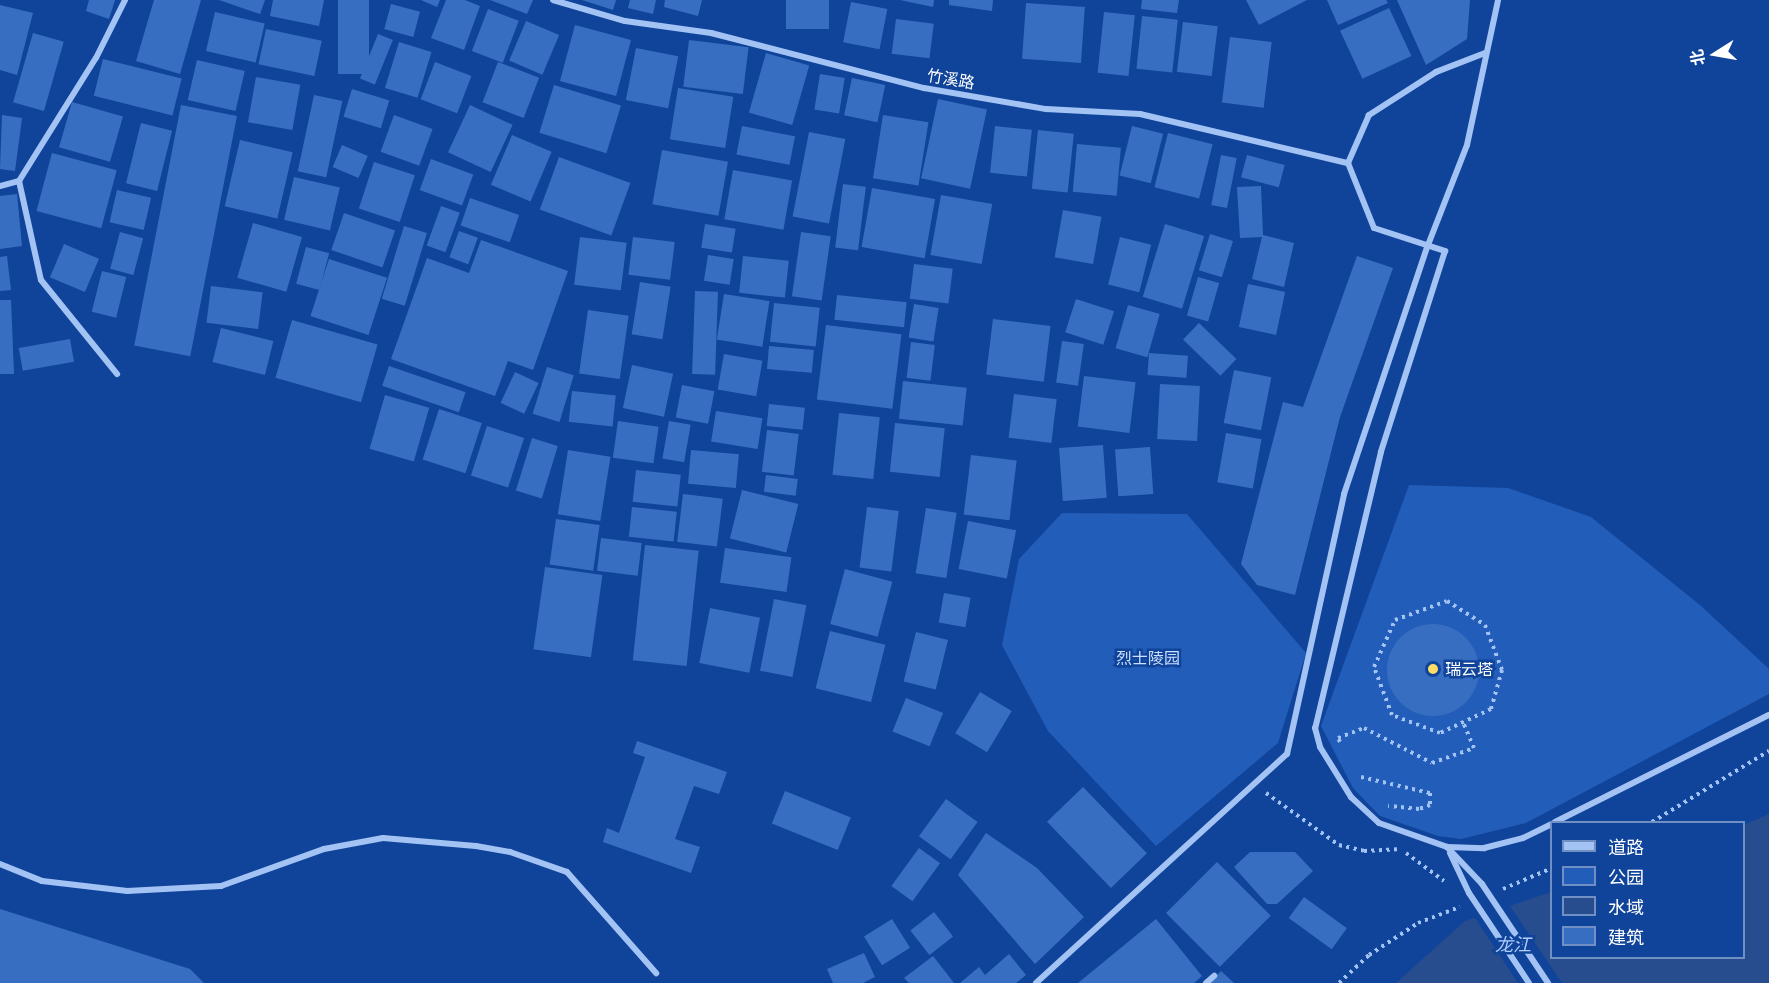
<!DOCTYPE html>
<html>
<head>
<meta charset="utf-8">
<style>
	body { margin:0 }
	#map { position:relative; width:1769px; height:983px; overflow:hidden; background:#10449a; font-family:Barlow,"Noto Sans SC",sans-serif }
	div>[style] { position:absolute }
	.green>* { inset:0; background:#225db9 }
	.water>* { inset:0; background:#274d8e }
	.pier>* { inset:0; background:#10449a }
	.building>* { inset:0; background:#386ec2; transform-origin:0 0 }
	.round { border-radius:50% }
	.path>* { height:4px; margin-top:-2px; transform-origin:0; background:repeating-linear-gradient(90deg,#a3c3f5 0 3px,transparent 0 7.5px) }
	.street>* { height:6px; margin:-3px; padding:0 3px; transform-origin:3px; border-radius:3px; background:#a3c3f5 }
	.dots>* { width:16px; height:16px; translate:-50% -50%; box-sizing:border-box; border:3px solid #10449a; border-radius:50% }
	span { translate:-50% -50%; white-space:nowrap; text-align:center; line-height:1.15; -webkit-text-stroke:5px #10449a; paint-order:stroke }
	.street-label { font-size:16px; color:#fff }
	.park-label { font-size:16px; color:#cbdffe }
	.poi-label { font-size:16px; color:#fff }
	.left { translate:0 -50%; text-align:left }
	.water-label { font-size:18px; color:#afcdfb; font-style:italic }
	.legend { position:absolute; left:1550px; top:821px; width:195px; height:138px; box-sizing:border-box; background:#10449a; border:2px solid #708fc2; margin:0; padding:8px 10px; list-style:none; font-size:18px; color:#fff }
	.legend li { display:flex; align-items:center; gap:12px; height:30px }
	.legend b { width:30px; border:2px solid #708fc2 }
	.north { position:absolute; left:1685px; top:24px; width:60px; height:60px; -webkit-text-stroke:4px #10449a; paint-order:stroke; rotate:259deg; font-size:16px; font-weight:700; line-height:24px; text-align:center; color:#fff }
	.north::after { content:''; display:block; margin:auto; width:21px; height:27px; background:#fff; clip-path:polygon(50% 0,100% 100%,50% 72%,0 100%) }
</style>
</head>
<body>
<div id="map">
	<div class="green">
		<div style="clip-path:polygon(1409px 485px,1508px 488px,1591px 517px,1700px 605px,1769px 669px,1769px 694px,1526px 823px,1461px 839px,1438px 836px,1380px 816px,1353px 788px,1321px 726px)"></div>
		<div style="clip-path:polygon(1062px 513px,1187px 514px,1306px 653px,1278px 743px,1156px 846px,1048px 731px,1002px 645px,1019px 559px)"></div>
	</div>
	<div class="water">
		<div style="clip-path:polygon(1769px 814px,1769px 983px,1396px 983px,1465px 921px,1551px 892px,1552px 958px,1744px 958px,1744px 825px)"></div>
	</div>
	<div class="pier">
		<div style="clip-path:polygon(1508px 903px,1562px 983px,1518px 983px,1473px 915px)"></div>
	</div>
	<div class="building">
		<div style="clip-path:polygon(89px 0,115px 0,109px 19px,86px 11px)"></div>
		<div style="clip-path:polygon(154px 0,201px 0,180px 74px,136px 61px)"></div>
		<div style="clip-path:polygon(219px 0,265px 0,260px 14px)"></div>
		<div style="clip-path:polygon(273px 0,324px 0,319px 26px,270px 16px)"></div>
		<div style="left:338px;top:0;width:31px;height:74px"></div>
		<div style="clip-path:polygon(421px 0,440px 0,437px 7px)"></div>
		<div style="clip-path:polygon(446px 0,465px 0,480px 6px,464px 50px,431px 38px)"></div>
		<div style="clip-path:polygon(490px 0,533px 0,527px 14px)"></div>
		<div style="clip-path:polygon(582px 0,616px 0,613px 10px)"></div>
		<div style="clip-path:polygon(630px 0,656px 0,653px 14px,628px 8px)"></div>
		<div style="clip-path:polygon(665px 0,702px 0,698px 16px,664px 7px)"></div>
		<div style="left:786px;top:0;width:43px;height:29px"></div>
		<div style="clip-path:polygon(900px 0,934px 0,933px 7px)"></div>
		<div style="clip-path:polygon(949px 0,993px 0,992px 11px,949px 5px)"></div>
		<div style="clip-path:polygon(1142px 0,1179px 0,1177px 13px,1141px 9px)"></div>
		<div style="clip-path:polygon(1246px 0,1307px 0,1259px 25px)"></div>
		<div style="clip-path:polygon(1327px 0,1386px 0,1388px 3px,1338px 25px)"></div>
		<div style="clip-path:polygon(1397px 0,1470px 0,1467px 39px,1426px 65px)"></div>
		<div style="left:851px;top:2px;width:37px;height:41px;rotate:11deg"></div>
		<div style="left:1026px;top:3px;width:59px;height:56px;rotate:4deg"></div>
		<div style="left:391px;top:4px;width:30px;height:26px;rotate:15deg"></div>
		<div style="clip-path:polygon(0 5px,33px 13px,17px 75px,0 70px)"></div>
		<div style="left:1389px;top:8px;width:53px;height:54px;rotate:65deg"></div>
		<div style="left:488px;top:9px;width:33px;height:45px;rotate:21deg"></div>
		<div style="left:215px;top:12px;width:51px;height:40px;rotate:13deg"></div>
		<div style="left:1104px;top:12px;width:31px;height:61px;rotate:6deg"></div>
		<div style="left:1142px;top:16px;width:36px;height:53px;rotate:6deg"></div>
		<div style="left:896px;top:19px;width:38px;height:35px;rotate:7deg"></div>
		<div style="left:526px;top:21px;width:36px;height:43px;rotate:23deg"></div>
		<div style="left:1183px;top:22px;width:35px;height:50px;rotate:7deg"></div>
		<div style="left:575px;top:25px;width:58px;height:58px;rotate:15deg"></div>
		<div style="left:266px;top:29px;width:57px;height:36px;rotate:12deg"></div>
		<div style="left:33px;top:33px;width:32px;height:72px;rotate:16deg"></div>
		<div style="left:378px;top:34px;width:16px;height:48px;rotate:22deg"></div>
		<div style="left:1230px;top:37px;width:42px;height:66px;rotate:7deg"></div>
		<div style="left:689px;top:40px;width:60px;height:47px;rotate:7deg"></div>
		<div style="left:399px;top:42px;width:34px;height:48px;rotate:17deg"></div>
		<div style="left:636px;top:48px;width:43px;height:53px;rotate:11deg"></div>
		<div style="left:766px;top:53px;width:45px;height:62px;rotate:16deg"></div>
		<div style="left:103px;top:59px;width:81px;height:38px;rotate:14deg"></div>
		<div style="left:197px;top:60px;width:49px;height:41px;rotate:13deg"></div>
		<div style="left:435px;top:62px;width:39px;height:40px;rotate:21deg"></div>
		<div style="left:498px;top:62px;width:44px;height:43px;rotate:21deg"></div>
		<div style="left:820px;top:74px;width:25px;height:36px;rotate:9deg"></div>
		<div style="left:256px;top:77px;width:45px;height:46px;rotate:10deg"></div>
		<div style="left:852px;top:78px;width:34px;height:38px;rotate:12deg"></div>
		<div style="left:554px;top:85px;width:70px;height:50px;rotate:17deg"></div>
		<div style="left:678px;top:88px;width:56px;height:52px;rotate:9deg"></div>
		<div style="left:352px;top:89px;width:39px;height:29px;rotate:17deg"></div>
		<div style="left:314px;top:95px;width:29px;height:78px;rotate:12deg"></div>
		<div style="left:938px;top:99px;width:50px;height:81px;rotate:12deg"></div>
		<div style="left:72px;top:102px;width:53px;height:47px;rotate:16deg"></div>
		<div style="left:181px;top:105px;width:57px;height:245px;rotate:11deg"></div>
		<div style="left:470px;top:105px;width:47px;height:52px;rotate:25deg"></div>
		<div style="clip-path:polygon(2px 115px,22px 118px,15px 171px,0 169px)"></div>
		<div style="left:394px;top:115px;width:41px;height:39px;rotate:20deg"></div>
		<div style="left:883px;top:115px;width:46px;height:64px;rotate:9deg"></div>
		<div style="left:141px;top:123px;width:32px;height:62px;rotate:14deg"></div>
		<div style="left:742px;top:126px;width:54px;height:29px;rotate:11deg"></div>
		<div style="left:995px;top:126px;width:37px;height:47px;rotate:6deg"></div>
		<div style="left:1132px;top:126px;width:32px;height:51px;rotate:14deg"></div>
		<div style="left:1038px;top:130px;width:36px;height:59px;rotate:6deg"></div>
		<div style="left:809px;top:132px;width:37px;height:86px;rotate:11deg"></div>
		<div style="left:1168px;top:133px;width:46px;height:56px;rotate:14deg"></div>
		<div style="left:512px;top:135px;width:43px;height:54px;rotate:23deg"></div>
		<div style="left:240px;top:140px;width:54px;height:68px;rotate:13deg"></div>
		<div style="left:1077px;top:144px;width:44px;height:48px;rotate:5deg"></div>
		<div style="left:342px;top:145px;width:28px;height:24px;rotate:23deg"></div>
		<div style="left:662px;top:150px;width:67px;height:55px;rotate:10deg"></div>
		<div style="left:52px;top:153px;width:67px;height:60px;rotate:15deg"></div>
		<div style="left:1221px;top:155px;width:16px;height:51px;rotate:11deg"></div>
		<div style="left:1247px;top:155px;width:39px;height:23px;rotate:15deg"></div>
		<div style="left:559px;top:157px;width:76px;height:56px;rotate:20deg"></div>
		<div style="left:431px;top:159px;width:45px;height:33px;rotate:20deg"></div>
		<div style="left:374px;top:162px;width:43px;height:49px;rotate:18deg"></div>
		<div style="left:733px;top:170px;width:60px;height:50px;rotate:10deg"></div>
		<div style="left:294px;top:177px;width:47px;height:44px;rotate:13deg"></div>
		<div style="left:843px;top:184px;width:23px;height:64px;rotate:7deg"></div>
		<div style="clip-path:polygon(1261px 186px,1263px 235px,1294px 243px,1284px 287px,1252px 279px,1262px 237px,1240px 238px,1237px 187px)"></div>
		<div style="left:872px;top:188px;width:64px;height:60px;rotate:10deg"></div>
		<div style="left:117px;top:190px;width:35px;height:33px;rotate:13deg"></div>
		<div style="clip-path:polygon(17px 194px,22px 246px,0 249px,0 196px)"></div>
		<div style="left:941px;top:195px;width:52px;height:61px;rotate:10deg"></div>
		<div style="left:470px;top:198px;width:52px;height:29px;rotate:19deg"></div>
		<div style="left:441px;top:206px;width:20px;height:42px;rotate:20deg"></div>
		<div style="left:1063px;top:210px;width:39px;height:48px;rotate:10deg"></div>
		<div style="left:344px;top:213px;width:54px;height:39px;rotate:19deg"></div>
		<div style="left:253px;top:223px;width:51px;height:57px;rotate:16deg"></div>
		<div style="left:705px;top:224px;width:31px;height:24px;rotate:9deg"></div>
		<div style="left:1165px;top:224px;width:41px;height:76px;rotate:17deg"></div>
		<div style="left:404px;top:226px;width:24px;height:76px;rotate:17deg"></div>
		<div style="left:459px;top:231px;width:20px;height:28px;rotate:20deg"></div>
		<div style="left:120px;top:232px;width:24px;height:38px;rotate:15deg"></div>
		<div style="left:801px;top:232px;width:30px;height:65px;rotate:8deg"></div>
		<div style="left:1210px;top:234px;width:24px;height:38px;rotate:17deg"></div>
		<div style="left:580px;top:237px;width:47px;height:48px;rotate:7deg"></div>
		<div style="left:633px;top:237px;width:42px;height:38px;rotate:7deg"></div>
		<div style="left:1120px;top:237px;width:32px;height:49px;rotate:14deg"></div>
		<div style="clip-path:polygon(481px 240px,568px 271px,533px 370px,508px 361px,495px 396px,391px 359px,427px 258px,469px 273px)"></div>
		<div style="left:64px;top:244px;width:38px;height:36px;rotate:23deg"></div>
		<div style="left:306px;top:247px;width:24px;height:38px;rotate:15deg"></div>
		<div style="left:708px;top:255px;width:26px;height:26px;rotate:9deg"></div>
		<div style="clip-path:polygon(7px 256px,11px 290px,0 291px,0 257px)"></div>
		<div style="left:743px;top:256px;width:46px;height:37px;rotate:6deg"></div>
		<div style="clip-path:polygon(1357px 256px,1393px 268px,1340px 417px,1295px 595px,1257px 585px,1241px 564px,1283px 402px,1303px 407px)"></div>
		<div style="left:329px;top:259px;width:61px;height:60px;rotate:18deg"></div>
		<div style="left:914px;top:264px;width:39px;height:35px;rotate:7deg"></div>
		<div style="left:102px;top:271px;width:25px;height:42px;rotate:14deg"></div>
		<div style="left:1198px;top:277px;width:22px;height:40px;rotate:16deg"></div>
		<div style="left:640px;top:282px;width:31px;height:53px;rotate:9deg"></div>
		<div style="left:1248px;top:284px;width:38px;height:44px;rotate:12deg"></div>
		<div style="left:211px;top:286px;width:52px;height:37px;rotate:7deg"></div>
		<div style="left:695px;top:291px;width:23px;height:83px;rotate:2deg"></div>
		<div style="left:724px;top:294px;width:46px;height:46px;rotate:9deg"></div>
		<div style="left:837px;top:295px;width:70px;height:25px;rotate:6deg"></div>
		<div style="left:1076px;top:299px;width:40px;height:35px;rotate:18deg"></div>
		<div style="clip-path:polygon(0 300px,11px 300px,14px 374px,0 374px)"></div>
		<div style="left:774px;top:303px;width:46px;height:39px;rotate:6deg"></div>
		<div style="left:914px;top:304px;width:25px;height:34px;rotate:9deg"></div>
		<div style="left:1128px;top:305px;width:33px;height:45px;rotate:16deg"></div>
		<div style="left:588px;top:310px;width:41px;height:64px;rotate:8deg"></div>
		<div style="left:993px;top:319px;width:58px;height:56px;rotate:7deg"></div>
		<div style="left:292px;top:320px;width:89px;height:60px;rotate:16deg"></div>
		<div style="left:1199px;top:323px;width:52px;height:23px;rotate:44deg"></div>
		<div style="left:826px;top:325px;width:76px;height:75px;rotate:7deg"></div>
		<div style="left:221px;top:328px;width:54px;height:35px;rotate:14deg"></div>
		<div style="left:70px;top:339px;width:23px;height:52px;rotate:80deg"></div>
		<div style="left:1062px;top:341px;width:22px;height:42px;rotate:8deg"></div>
		<div style="left:911px;top:342px;width:24px;height:36px;rotate:7deg"></div>
		<div style="left:769px;top:346px;width:45px;height:23px;rotate:5deg"></div>
		<div style="left:1149px;top:353px;width:39px;height:22px;rotate:4deg"></div>
		<div style="left:724px;top:354px;width:39px;height:36px;rotate:10deg"></div>
		<div style="left:632px;top:365px;width:42px;height:44px;rotate:12deg"></div>
		<div style="left:389px;top:366px;width:81px;height:21px;rotate:19deg"></div>
		<div style="left:547px;top:367px;width:28px;height:49px;rotate:17deg"></div>
		<div style="left:1234px;top:370px;width:38px;height:54px;rotate:11deg"></div>
		<div style="left:515px;top:372px;width:26px;height:34px;rotate:25deg"></div>
		<div style="left:1084px;top:376px;width:52px;height:51px;rotate:7deg"></div>
		<div style="left:903px;top:381px;width:64px;height:38px;rotate:6deg"></div>
		<div style="left:1160px;top:384px;width:40px;height:55px;rotate:3deg"></div>
		<div style="left:682px;top:385px;width:33px;height:33px;rotate:11deg"></div>
		<div style="left:572px;top:391px;width:44px;height:31px;rotate:6deg"></div>
		<div style="left:1014px;top:394px;width:43px;height:44px;rotate:7deg"></div>
		<div style="left:385px;top:395px;width:46px;height:56px;rotate:16deg"></div>
		<div style="left:769px;top:404px;width:36px;height:22px;rotate:6deg"></div>
		<div style="left:439px;top:409px;width:45px;height:53px;rotate:18deg"></div>
		<div style="left:716px;top:411px;width:47px;height:31px;rotate:9deg"></div>
		<div style="left:839px;top:413px;width:41px;height:62px;rotate:6deg"></div>
		<div style="left:618px;top:421px;width:41px;height:37px;rotate:8deg"></div>
		<div style="left:669px;top:421px;width:22px;height:38px;rotate:10deg"></div>
		<div style="left:895px;top:423px;width:50px;height:49px;rotate:6deg"></div>
		<div style="left:487px;top:426px;width:39px;height:52px;rotate:18deg"></div>
		<div style="left:767px;top:430px;width:32px;height:42px;rotate:7deg"></div>
		<div style="left:1226px;top:433px;width:36px;height:50px;rotate:10deg"></div>
		<div style="left:532px;top:438px;width:27px;height:55px;rotate:17deg"></div>
		<div style="left:1103px;top:445px;width:53px;height:44px;rotate:86deg"></div>
		<div style="left:1150px;top:447px;width:47px;height:35px;rotate:86deg"></div>
		<div style="left:568px;top:450px;width:43px;height:65px;rotate:9deg"></div>
		<div style="left:691px;top:450px;width:48px;height:34px;rotate:5deg"></div>
		<div style="left:971px;top:455px;width:46px;height:60px;rotate:7deg"></div>
		<div style="left:636px;top:470px;width:45px;height:32px;rotate:6deg"></div>
		<div style="left:766px;top:475px;width:32px;height:17px;rotate:7deg"></div>
		<div style="left:742px;top:490px;width:58px;height:50px;rotate:14deg"></div>
		<div style="left:683px;top:494px;width:40px;height:48px;rotate:7deg"></div>
		<div style="left:632px;top:507px;width:45px;height:30px;rotate:6deg"></div>
		<div style="left:867px;top:507px;width:32px;height:61px;rotate:7deg"></div>
		<div style="left:926px;top:508px;width:31px;height:66px;rotate:9deg"></div>
		<div style="left:556px;top:519px;width:44px;height:46px;rotate:8deg"></div>
		<div style="left:968px;top:521px;width:49px;height:49px;rotate:11deg"></div>
		<div style="left:601px;top:538px;width:41px;height:33px;rotate:7deg"></div>
		<div style="left:645px;top:545px;width:54px;height:116px;rotate:6deg"></div>
		<div style="left:725px;top:548px;width:67px;height:35px;rotate:8deg"></div>
		<div style="left:545px;top:567px;width:58px;height:83px;rotate:8deg"></div>
		<div style="left:845px;top:569px;width:49px;height:57px;rotate:15deg"></div>
		<div style="left:944px;top:593px;width:27px;height:30px;rotate:10deg"></div>
		<div style="left:774px;top:599px;width:33px;height:73px;rotate:11deg"></div>
		<div style="left:710px;top:608px;width:51px;height:56px;rotate:11deg"></div>
		<div class="round" style="left:1387px;top:624px;width:92px;height:92px"></div>
		<div style="left:830px;top:631px;width:57px;height:59px;rotate:14deg"></div>
		<div style="left:916px;top:632px;width:33px;height:51px;rotate:14deg"></div>
		<div style="left:980px;top:692px;width:37px;height:48px;rotate:31deg"></div>
		<div style="left:906px;top:698px;width:40px;height:36px;rotate:22deg"></div>
		<div style="clip-path:polygon(637px 741px,727px 772px,719px 794px,694px 786px,675px 839px,700px 847px,691px 873px,603px 842px,607px 828px,619px 833px,645px 757px,633px 753px)"></div>
		<div style="left:1083px;top:787px;width:92px;height:50px;rotate:46deg"></div>
		<div style="left:785px;top:791px;width:71px;height:35px;rotate:22deg"></div>
		<div style="left:946px;top:799px;width:39px;height:46px;rotate:36deg"></div>
		<div style="clip-path:polygon(986px 833px,1037px 868px,1084px 917px,1035px 964px,958px 875px)"></div>
		<div style="left:919px;top:848px;width:26px;height:47px;rotate:36deg"></div>
		<div style="clip-path:polygon(1250px 852px,1295px 852px,1313px 871px,1277px 904px,1267px 904px,1234px 867px)"></div>
		<div style="left:1217px;top:862px;width:76px;height:72px;rotate:45deg"></div>
		<div style="left:1304px;top:897px;width:53px;height:26px;rotate:36deg"></div>
		<div style="clip-path:polygon(0 909px,190px 969px,204px 983px,0 983px)"></div>
		<div style="left:934px;top:912px;width:31px;height:30px;rotate:52deg"></div>
		<div style="left:892px;top:919px;width:34px;height:33px;rotate:58deg"></div>
		<div style="clip-path:polygon(1156px 919px,1202px 976px,1194px 983px,1078px 983px)"></div>
		<div style="clip-path:polygon(864px 953px,875px 977px,863px 983px,833px 983px,827px 969px)"></div>
		<div style="clip-path:polygon(1009px 954px,1026px 975px,1016px 983px,960px 983px,979px 967px,985px 975px)"></div>
		<div style="clip-path:polygon(933px 956px,954px 983px,909px 983px,904px 978px)"></div>
		<div style="clip-path:polygon(1221px 971px,1234px 983px,1210px 983px)"></div>
	</div>
	<div class="path">
		<div style="left:1447px;top:601px;width:45px;rotate:32.3deg"></div>
		<div style="left:1485px;top:625px;width:48px;rotate:69.3deg"></div>
		<div style="left:1502px;top:670px;width:41px;rotate:105.8deg"></div>
		<div style="left:1491px;top:709px;width:56px;rotate:154.8deg"></div>
		<div style="left:1440px;top:733px;width:51px;rotate:-159.4deg"></div>
		<div style="left:1392px;top:715px;width:51px;rotate:-110.6deg"></div>
		<div style="left:1374px;top:667px;width:51px;rotate:-65.9deg"></div>
		<div style="left:1395px;top:620px;width:55px;rotate:-20.1deg"></div>
		<div style="left:1340px;top:742px;width:4px;rotate:-117deg"></div>
		<div style="left:1338px;top:738px;width:28px;rotate:-21deg"></div>
		<div style="left:1364px;top:728px;width:76px;rotate:27.2deg"></div>
		<div style="left:1432px;top:763px;width:45px;rotate:-19.7deg"></div>
		<div style="left:1474px;top:748px;width:28px;rotate:-113deg"></div>
		<div style="left:1361px;top:777px;width:71px;rotate:13.1deg"></div>
		<div style="left:1430px;top:793px;width:12px;rotate:90deg"></div>
		<div style="left:1430px;top:805px;width:12px;rotate:160deg"></div>
		<div style="left:1419px;top:809px;width:31px;rotate:-174deg"></div>
		<div style="left:1266px;top:793px;width:90px;rotate:35.5deg"></div>
		<div style="left:1339px;top:845px;width:26px;rotate:13deg"></div>
		<div style="left:1364px;top:851px;width:33px;rotate:-3deg"></div>
		<div style="left:1652px;top:822px;width:137px;rotate:-31.3deg"></div>
		<div style="left:1406px;top:853px;width:47px;rotate:36.4deg"></div>
		<div style="left:1503px;top:889px;width:53px;rotate:-23.2deg"></div>
		<div style="left:1339px;top:983px;width:41px;rotate:-43deg"></div>
		<div style="left:1369px;top:955px;width:59px;rotate:-33.1deg"></div>
		<div style="left:1418px;top:923px;width:45px;rotate:-20.9deg"></div>
	</div>
	<div class="street">
		<div style="left:553px;top:0;width:75px;rotate:16.3deg"></div>
		<div style="left:625px;top:21px;width:87px;rotate:7.9deg"></div>
		<div style="left:711px;top:33px;width:220px;rotate:14.5deg"></div>
		<div style="left:924px;top:88px;width:124px;rotate:9.8deg"></div>
		<div style="left:1046px;top:109px;width:94px;rotate:3deg"></div>
		<div style="left:1140px;top:114px;width:214px;rotate:13.3deg"></div>
		<div style="left:1485px;top:53px;width:53px;rotate:158.8deg"></div>
		<div style="left:1436px;top:72px;width:80px;rotate:147.3deg"></div>
		<div style="left:1369px;top:115px;width:52px;rotate:113.6deg"></div>
		<div style="left:1348px;top:163px;width:70px;rotate:68.2deg"></div>
		<div style="left:1374px;top:228px;width:75px;rotate:17.9deg"></div>
		<div style="left:1445px;top:251px;width:211px;rotate:107.7deg"></div>
		<div style="left:1381px;top:452px;width:284px;rotate:103.4deg"></div>
		<div style="left:1315px;top:728px;width:20px;rotate:75deg"></div>
		<div style="left:1320px;top:747px;width:59px;rotate:58.2deg"></div>
		<div style="left:1351px;top:797px;width:38px;rotate:43deg"></div>
		<div style="left:1379px;top:823px;width:72px;rotate:19.4deg"></div>
		<div style="left:1447px;top:847px;width:37px;rotate:2deg"></div>
		<div style="left:1484px;top:848px;width:40px;rotate:-14.4deg"></div>
		<div style="left:1523px;top:838px;width:32px;rotate:-26deg"></div>
		<div style="left:19px;top:181px;width:145px;rotate:-58deg"></div>
		<div style="left:96px;top:58px;width:65px;rotate:-63.4deg"></div>
		<div style="left:0;top:186px;width:20px;rotate:-15deg"></div>
		<div style="left:19px;top:181px;width:101px;rotate:77.5deg"></div>
		<div style="left:41px;top:280px;width:121px;rotate:51deg"></div>
		<div style="left:1555px;top:822px;width:239px;rotate:-26.6deg"></div>
		<div style="left:1447px;top:847px;width:51px;rotate:46.6deg"></div>
		<div style="left:1482px;top:884px;width:119px;rotate:56.3deg"></div>
		<div style="left:1450px;top:853px;width:44px;rotate:64.6deg"></div>
		<div style="left:1469px;top:893px;width:108px;rotate:56.3deg"></div>
		<div style="left:0;top:864px;width:45px;rotate:22deg"></div>
		<div style="left:42px;top:881px;width:86px;rotate:6.7deg"></div>
		<div style="left:127px;top:891px;width:94px;rotate:-3deg"></div>
		<div style="left:221px;top:886px;width:109px;rotate:-19.8deg"></div>
		<div style="left:324px;top:849px;width:60px;rotate:-10.6deg"></div>
		<div style="left:383px;top:838px;width:93px;rotate:4.9deg"></div>
		<div style="left:476px;top:846px;width:35px;rotate:10deg"></div>
		<div style="left:510px;top:852px;width:60px;rotate:19.3deg"></div>
		<div style="left:567px;top:872px;width:135px;rotate:48.6deg"></div>
		<div style="left:1036px;top:983px;width:340px;rotate:-42.4deg"></div>
		<div style="left:1287px;top:754px;width:266px;rotate:-77.6deg"></div>
		<div style="left:1344px;top:494px;width:263px;rotate:-71.4deg"></div>
		<div style="left:1428px;top:245px;width:107px;rotate:-68.7deg"></div>
		<div style="left:1467px;top:145px;width:148px;rotate:-77.9deg"></div>
		<div style="left:1206px;top:983px;width:11px;rotate:-41deg"></div>
	</div>
	<div class="dots">
		<div style="left:1433px;top:669px;background:#ffdc66"></div>
	</div>
	<div class="street-label">
		<span style="left:951px;top:79px;rotate:10deg">竹溪路</span>
	</div>
	<div class="park-label">
		<span style="left:1148px;top:658px">烈士陵园</span>
	</div>
	<div class="poi-label">
		<span class="left" style="left:1445px;top:669px">瑞云塔</span>
	</div>
	<div class="water-label">
		<span style="left:1513px;top:944px">龙江</span>
	</div>
	<ul class="legend">
	<li><b style="height:8px;background:#a3c3f5"></b>道路</li>
	<li><b style="height:16px;background:#225db9"></b>公园</li>
	<li><b style="height:16px;background:#274d8e"></b>水域</li>
	<li><b style="height:16px;background:#386ec2"></b>建筑</li>
	</ul>
	<div class="north">北</div>
</div>
</body>
</html>
